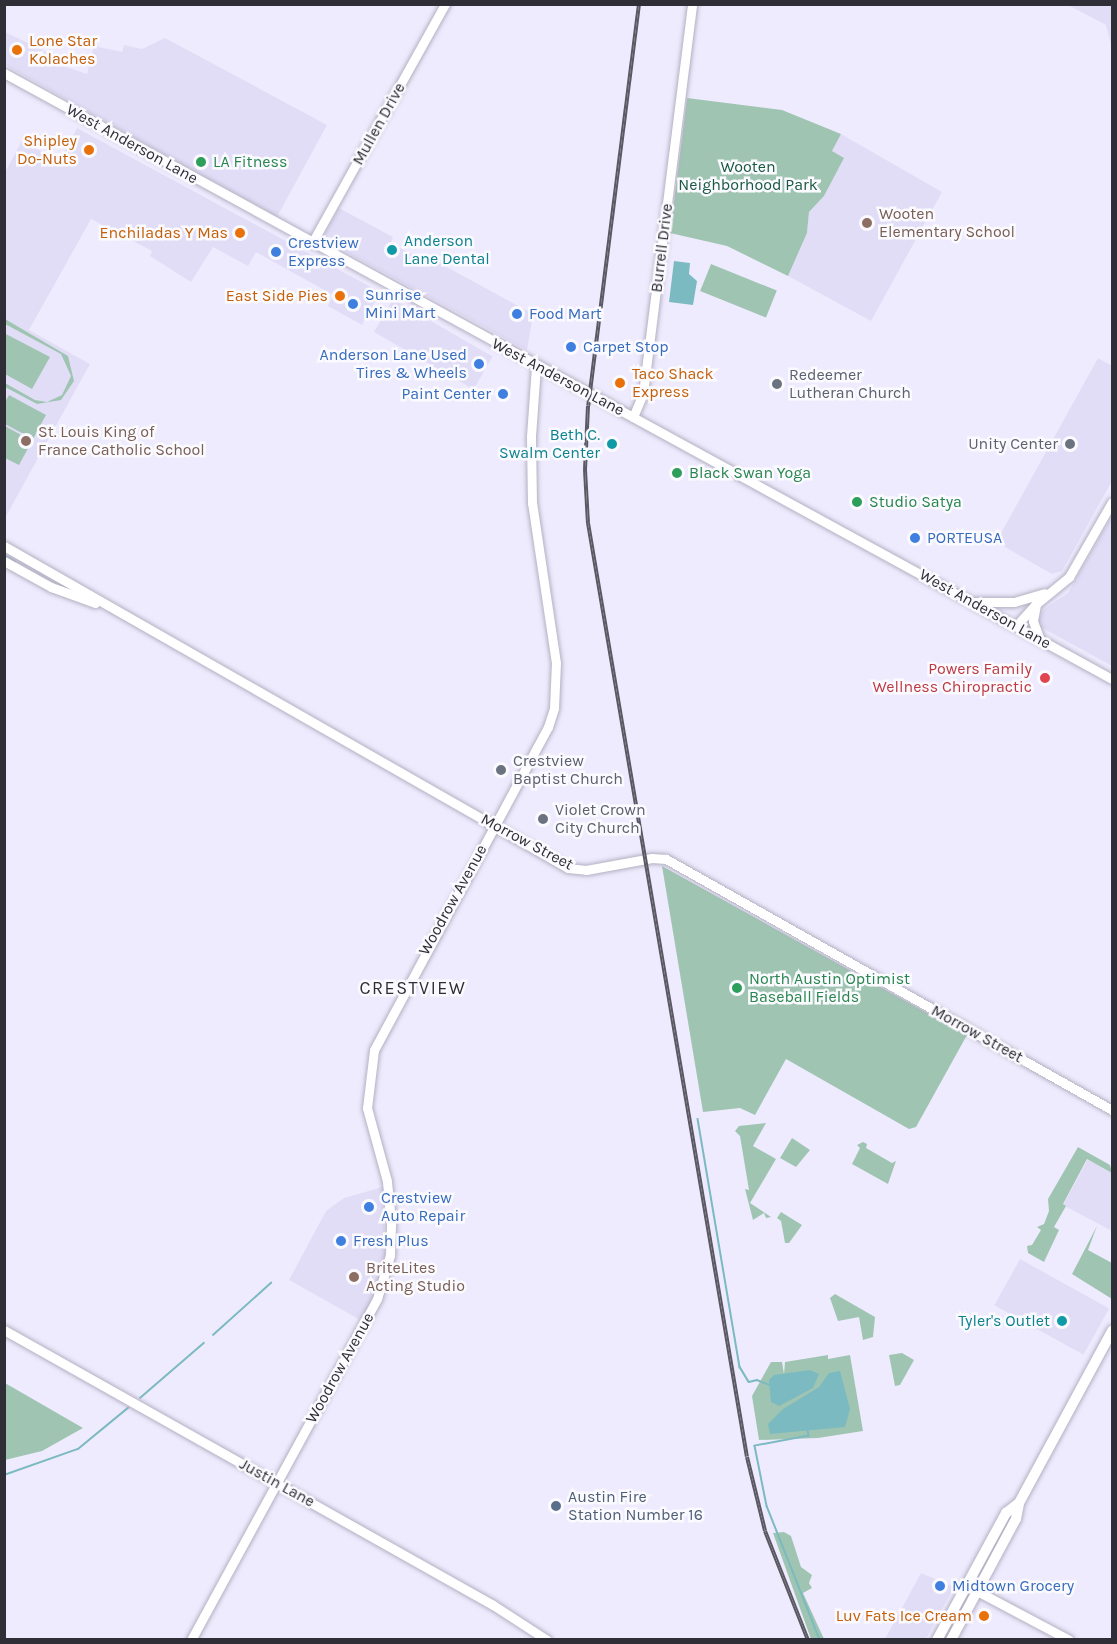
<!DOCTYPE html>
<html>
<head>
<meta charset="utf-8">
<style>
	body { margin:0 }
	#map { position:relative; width:1117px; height:1644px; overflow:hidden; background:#efebfe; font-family:Karla,sans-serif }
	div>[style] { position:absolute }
	.built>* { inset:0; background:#e2ddf7; transform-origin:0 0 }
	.green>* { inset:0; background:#9fc5b2; transform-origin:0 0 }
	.water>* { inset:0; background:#7bbac0 }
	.stream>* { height:1.5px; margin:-0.75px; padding:0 0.75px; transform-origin:0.75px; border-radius:0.75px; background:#7bbac0 }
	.roads { filter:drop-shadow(0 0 2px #b4b0c2) drop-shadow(0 0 2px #b4b0c2) }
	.secondary>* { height:9px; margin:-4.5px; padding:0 4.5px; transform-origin:4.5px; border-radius:4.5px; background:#fff }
	.primary>* { height:10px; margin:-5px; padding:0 5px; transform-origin:5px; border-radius:5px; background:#fff }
	.rail>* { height:4px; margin-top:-2px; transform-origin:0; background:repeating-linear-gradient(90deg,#fbfafe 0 4.5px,#5a5862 0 9px); box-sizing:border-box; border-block:2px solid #5a5862 }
	.dots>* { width:16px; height:16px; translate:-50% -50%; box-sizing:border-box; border:3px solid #fbfafe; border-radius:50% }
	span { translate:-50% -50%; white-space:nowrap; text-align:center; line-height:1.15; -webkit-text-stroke:5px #fbfafe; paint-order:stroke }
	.food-label { font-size:16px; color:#c56008 }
	.left { translate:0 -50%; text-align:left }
	.right { translate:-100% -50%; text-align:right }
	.street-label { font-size:16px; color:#2f2d35 }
	.leisure-label { font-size:16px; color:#27864d }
	.park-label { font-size:16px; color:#195840 }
	.education-label { font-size:16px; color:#785e54 }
	.culture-label { font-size:16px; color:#0d838f }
	.shop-label { font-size:16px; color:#366cbe }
	.worship-label { font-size:16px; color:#5b616d }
	.health-label { font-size:16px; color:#be3a42 }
	.service-label { font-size:16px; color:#4e5e75 }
	.neighbourhood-label { font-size:18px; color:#2f2d35; letter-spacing:1.5px }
	.frame { position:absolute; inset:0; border:6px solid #2f2d35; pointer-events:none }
</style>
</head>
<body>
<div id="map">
	<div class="built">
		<div style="clip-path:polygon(1068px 5px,1112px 5px,1112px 48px,1106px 25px)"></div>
		<div style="clip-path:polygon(5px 32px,59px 58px,63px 66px,87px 74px,94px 46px,122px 52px,124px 45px,142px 49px,165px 38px,327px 125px,277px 217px,5px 65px)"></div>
		<div style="clip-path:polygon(77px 128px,380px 292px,362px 325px,328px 306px,333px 295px,256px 252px,248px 266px,213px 247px,191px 282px,150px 256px,152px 251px,91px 219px,29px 330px,90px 364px,5px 518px,4px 174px,22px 141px,59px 161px)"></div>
		<div style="clip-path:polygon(841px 134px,942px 192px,871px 321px,788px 276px,807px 233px,809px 212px,824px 196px,843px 158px,831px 151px)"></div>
		<div style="clip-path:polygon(339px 208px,393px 237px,391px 243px,421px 259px,423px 254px,533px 314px,527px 350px,322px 239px)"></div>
		<div style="left:393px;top:299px;width:115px;height:38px;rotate:30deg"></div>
		<div style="clip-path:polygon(1098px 358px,1112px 366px,1112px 481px,1062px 571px,1052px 574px,996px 542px)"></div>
		<div style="clip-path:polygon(1112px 516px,1112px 666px,1039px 626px,1037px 620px,1043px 610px,1068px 593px)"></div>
		<div style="clip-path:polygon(1088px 1159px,1112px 1173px,1112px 1231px,1063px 1205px)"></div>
		<div style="clip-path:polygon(383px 1187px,385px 1255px,373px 1298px,362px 1321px,289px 1280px,326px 1211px,344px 1198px)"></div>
		<div style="left:1020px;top:1259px;width:102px;height:53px;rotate:29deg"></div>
		<div style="clip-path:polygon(921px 1573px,954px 1587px,926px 1639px,885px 1639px)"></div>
	</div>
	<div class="green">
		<div style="clip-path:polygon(687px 98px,782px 110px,841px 134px,832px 151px,844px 158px,824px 196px,809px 212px,807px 233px,788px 276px,727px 246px,670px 233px)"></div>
		<div style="left:711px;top:264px;width:71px;height:29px;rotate:22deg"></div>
		<div style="clip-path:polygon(5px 319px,68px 356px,74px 381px,61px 400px,37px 404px,5px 387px,5px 383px,35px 400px,47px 402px,62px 395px,71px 376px,61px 354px,5px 324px)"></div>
		<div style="clip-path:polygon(4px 333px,50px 357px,32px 389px,5px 374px)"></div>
		<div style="clip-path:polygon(9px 395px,46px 415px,33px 439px,5px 424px,5px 402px)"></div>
		<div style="clip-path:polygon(5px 426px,32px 441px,19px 465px,5px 458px)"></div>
		<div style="clip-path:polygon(662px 866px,967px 1035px,916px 1127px,909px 1129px,786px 1059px,755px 1115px,740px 1108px,703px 1112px)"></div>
		<div style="clip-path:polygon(766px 1123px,753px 1146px,776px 1159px,750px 1203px,771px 1217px,766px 1218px,764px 1213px,753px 1220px,745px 1189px,749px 1190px,740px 1136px,735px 1131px,739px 1126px)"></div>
		<div style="clip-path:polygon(792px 1138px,810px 1150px,796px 1167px,780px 1158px)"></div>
		<div style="clip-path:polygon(863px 1142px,867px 1144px,866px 1148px,892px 1163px,896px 1161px,888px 1184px,852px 1164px,860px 1148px,857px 1145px)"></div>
		<div style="clip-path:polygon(1078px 1147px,1110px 1165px,1112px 1173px,1087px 1159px,1063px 1204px,1066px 1206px,1054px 1227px,1059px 1230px,1044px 1262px,1028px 1253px,1027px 1246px,1032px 1245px,1041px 1230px,1037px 1227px,1044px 1224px,1049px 1211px,1048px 1199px)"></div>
		<div style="clip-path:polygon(781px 1212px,802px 1225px,789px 1243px,785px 1243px,781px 1221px,777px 1218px)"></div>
		<div style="clip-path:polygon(1097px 1226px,1088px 1250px,1112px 1263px,1112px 1299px,1072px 1274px)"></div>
		<div style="clip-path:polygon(835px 1294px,875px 1317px,873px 1337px,863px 1340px,859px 1317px,838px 1321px,830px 1298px)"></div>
		<div style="clip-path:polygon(902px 1353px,914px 1360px,900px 1385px,895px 1386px,889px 1355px)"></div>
		<div style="clip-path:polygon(828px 1355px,828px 1359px,850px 1355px,863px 1431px,818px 1438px,759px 1440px,752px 1396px,771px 1362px,782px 1362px,784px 1374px,785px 1362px)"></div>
		<div style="clip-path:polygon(5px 1383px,83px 1428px,42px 1451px,5px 1460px)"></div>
		<div style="clip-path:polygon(784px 1532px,791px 1536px,801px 1567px,812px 1575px,809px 1583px,812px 1588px,803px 1593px,824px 1639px,811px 1639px,773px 1533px)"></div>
	</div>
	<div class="water">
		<div style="clip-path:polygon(674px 261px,690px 263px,689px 274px,697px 281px,693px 305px,669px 302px)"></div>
		<div style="clip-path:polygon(810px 1370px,819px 1374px,813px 1388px,779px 1406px,771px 1402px,769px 1380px,774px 1375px)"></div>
		<div style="clip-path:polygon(840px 1371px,850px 1409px,845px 1427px,770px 1434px,768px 1424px,783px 1409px,819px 1387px,829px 1373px)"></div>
	</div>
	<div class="stream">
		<div style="left:4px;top:555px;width:13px;rotate:29deg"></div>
		<div style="left:698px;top:1119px;width:252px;rotate:80.4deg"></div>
		<div style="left:740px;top:1367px;width:17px;rotate:59deg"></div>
		<div style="left:749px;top:1382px;width:8px;rotate:-14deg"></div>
		<div style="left:757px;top:1380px;width:14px;rotate:21deg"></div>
		<div style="left:213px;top:1335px;width:78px;rotate:-41.9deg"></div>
		<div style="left:140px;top:1398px;width:84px;rotate:-40.7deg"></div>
		<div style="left:808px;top:1431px;width:5px;rotate:79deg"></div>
		<div style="left:809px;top:1436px;width:55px;rotate:169.5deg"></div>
		<div style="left:755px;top:1446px;width:61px;rotate:78.7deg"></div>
		<div style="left:767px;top:1506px;width:144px;rotate:68.4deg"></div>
		<div style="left:4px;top:1475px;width:78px;rotate:-19.4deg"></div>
		<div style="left:78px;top:1449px;width:65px;rotate:-39.4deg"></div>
	</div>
	<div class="roads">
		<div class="secondary">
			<div style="left:4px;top:73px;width:1263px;rotate:28.68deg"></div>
			<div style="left:312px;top:243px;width:274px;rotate:-60.9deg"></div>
			<div style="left:633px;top:417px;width:26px;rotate:-67deg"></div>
			<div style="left:643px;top:393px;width:392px;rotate:-82.8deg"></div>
			<div style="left:4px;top:546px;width:649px;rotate:29.72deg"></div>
			<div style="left:568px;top:868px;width:18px;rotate:6deg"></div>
			<div style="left:586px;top:870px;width:67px;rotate:-10.3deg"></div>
			<div style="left:652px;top:858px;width:14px;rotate:4deg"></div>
			<div style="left:666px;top:859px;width:512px;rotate:29.37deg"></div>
			<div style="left:4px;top:561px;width:54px;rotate:29deg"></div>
			<div style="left:51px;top:587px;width:47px;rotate:20deg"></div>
			<div style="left:973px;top:602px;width:41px"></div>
			<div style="left:1014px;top:602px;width:32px;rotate:-16deg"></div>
			<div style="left:1036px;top:605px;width:16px;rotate:101deg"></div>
			<div style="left:1033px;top:621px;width:20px;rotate:70deg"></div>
			<div style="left:1016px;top:626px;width:30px;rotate:-48deg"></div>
			<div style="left:1036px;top:604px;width:43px;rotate:-39.3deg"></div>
			<div style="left:1069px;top:577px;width:86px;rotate:-60.2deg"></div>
			<div style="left:4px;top:1330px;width:561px;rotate:29.35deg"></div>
			<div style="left:493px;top:1605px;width:64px;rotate:32.9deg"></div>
			<div style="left:977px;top:1591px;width:104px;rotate:28deg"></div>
			<div style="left:191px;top:1640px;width:388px;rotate:-61.4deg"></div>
			<div style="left:377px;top:1299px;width:46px;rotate:-73.5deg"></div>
			<div style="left:390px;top:1255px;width:35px;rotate:-88deg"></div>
			<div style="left:391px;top:1220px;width:39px;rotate:-96deg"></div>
			<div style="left:387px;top:1181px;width:76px;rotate:-105.3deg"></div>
			<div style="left:367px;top:1108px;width:58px;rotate:-83.1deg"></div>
			<div style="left:374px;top:1050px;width:367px;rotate:-61.7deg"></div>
			<div style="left:548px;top:727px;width:20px;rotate:-72deg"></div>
			<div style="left:554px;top:708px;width:45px;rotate:-87.5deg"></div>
			<div style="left:556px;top:663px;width:162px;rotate:-98.5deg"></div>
			<div style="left:532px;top:503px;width:67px;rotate:-90.9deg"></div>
			<div style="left:531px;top:436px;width:70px;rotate:-85.9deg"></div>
		</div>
		<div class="primary">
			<div style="left:937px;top:1640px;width:145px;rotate:-61.5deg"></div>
			<div style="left:1006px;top:1513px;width:16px;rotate:-38deg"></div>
			<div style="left:1019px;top:1503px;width:196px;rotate:-61.6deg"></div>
			<div style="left:951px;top:1640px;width:137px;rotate:-61.8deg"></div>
			<div style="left:1016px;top:1519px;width:16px;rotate:-79deg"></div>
		</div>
	</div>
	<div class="rail">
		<div style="left:639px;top:4px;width:405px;rotate:97.2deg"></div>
		<div style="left:588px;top:406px;width:64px;rotate:92.7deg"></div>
		<div style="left:585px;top:470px;width:53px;rotate:86.8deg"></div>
		<div style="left:588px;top:523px;width:947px;rotate:80.34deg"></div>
		<div style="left:747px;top:1457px;width:76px;rotate:76.3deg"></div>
		<div style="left:765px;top:1531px;width:117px;rotate:68.5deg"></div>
	</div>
	<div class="dots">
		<div style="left:17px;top:50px;background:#e8710a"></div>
		<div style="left:89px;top:150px;background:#e8710a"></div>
		<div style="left:201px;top:162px;background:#2e9e5b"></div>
		<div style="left:867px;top:223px;background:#8d6e63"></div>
		<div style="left:240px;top:233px;background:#e8710a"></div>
		<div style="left:392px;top:250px;background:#0f9aa8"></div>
		<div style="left:276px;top:252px;background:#3f7fe0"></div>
		<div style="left:340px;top:296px;background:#e8710a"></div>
		<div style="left:353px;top:304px;background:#3f7fe0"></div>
		<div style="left:517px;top:314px;background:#3f7fe0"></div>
		<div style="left:571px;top:347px;background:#3f7fe0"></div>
		<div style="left:479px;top:364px;background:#3f7fe0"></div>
		<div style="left:620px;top:383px;background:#e8710a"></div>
		<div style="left:777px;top:384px;background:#6b7280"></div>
		<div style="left:503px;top:394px;background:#3f7fe0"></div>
		<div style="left:26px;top:441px;background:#8d6e63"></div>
		<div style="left:612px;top:444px;background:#0f9aa8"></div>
		<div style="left:1070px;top:444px;background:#6b7280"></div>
		<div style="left:677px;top:473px;background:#2e9e5b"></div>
		<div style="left:857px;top:502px;background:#2e9e5b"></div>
		<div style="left:915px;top:538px;background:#3f7fe0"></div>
		<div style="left:1045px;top:678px;background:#e0444e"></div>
		<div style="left:501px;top:770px;background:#6b7280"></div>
		<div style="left:543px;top:819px;background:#6b7280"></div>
		<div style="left:737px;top:988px;background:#2e9e5b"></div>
		<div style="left:369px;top:1207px;background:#3f7fe0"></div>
		<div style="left:341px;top:1241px;background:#3f7fe0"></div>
		<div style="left:354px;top:1277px;background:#8d6e63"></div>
		<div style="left:1062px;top:1321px;background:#0f9aa8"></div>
		<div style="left:556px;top:1506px;background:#5c6f8a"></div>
		<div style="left:940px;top:1586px;background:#3f7fe0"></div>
		<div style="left:984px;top:1616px;background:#e8710a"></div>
	</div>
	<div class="food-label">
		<span class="left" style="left:29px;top:50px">Lone Star<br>Kolaches</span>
		<span class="right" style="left:77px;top:150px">Shipley<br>Do-Nuts</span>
		<span class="right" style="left:228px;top:233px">Enchiladas Y Mas</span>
		<span class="right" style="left:328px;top:296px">East Side Pies</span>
		<span class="left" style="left:632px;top:383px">Taco Shack<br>Express</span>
		<span class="right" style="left:972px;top:1616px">Luv Fats Ice Cream</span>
	</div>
	<div class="street-label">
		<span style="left:379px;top:124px;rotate:-61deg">Mullen Drive</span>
		<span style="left:132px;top:144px;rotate:29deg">West Anderson Lane</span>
		<span style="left:662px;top:248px;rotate:-83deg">Burrell Drive</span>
		<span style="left:558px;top:377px;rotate:28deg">West Anderson Lane</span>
		<span style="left:985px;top:609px;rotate:29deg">West Anderson Lane</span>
		<span style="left:527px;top:842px;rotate:28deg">Morrow Street</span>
		<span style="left:453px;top:900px;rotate:-61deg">Woodrow Avenue</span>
		<span style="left:977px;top:1034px;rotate:29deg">Morrow Street</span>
		<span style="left:340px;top:1368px;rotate:-61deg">Woodrow Avenue</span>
		<span style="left:277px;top:1483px;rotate:29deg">Justin Lane</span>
	</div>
	<div class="leisure-label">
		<span class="left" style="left:213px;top:162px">LA Fitness</span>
		<span class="left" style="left:689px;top:473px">Black Swan Yoga</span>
		<span class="left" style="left:869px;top:502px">Studio Satya</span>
		<span class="left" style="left:749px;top:988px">North Austin Optimist<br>Baseball Fields</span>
	</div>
	<div class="park-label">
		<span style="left:748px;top:176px">Wooten<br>Neighborhood Park</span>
	</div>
	<div class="education-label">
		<span class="left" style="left:879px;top:223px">Wooten<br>Elementary School</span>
		<span class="left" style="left:38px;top:441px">St. Louis King of<br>France Catholic School</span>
		<span class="left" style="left:366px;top:1277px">BriteLites<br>Acting Studio</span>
	</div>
	<div class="culture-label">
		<span class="left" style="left:404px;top:250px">Anderson<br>Lane Dental</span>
		<span class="right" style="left:600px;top:444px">Beth C.<br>Swalm Center</span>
		<span class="right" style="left:1050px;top:1321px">Tyler's Outlet</span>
	</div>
	<div class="shop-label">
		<span class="left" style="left:288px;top:252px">Crestview<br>Express</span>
		<span class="left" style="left:365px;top:304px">Sunrise<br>Mini Mart</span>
		<span class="left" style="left:529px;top:314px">Food Mart</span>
		<span class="left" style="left:583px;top:347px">Carpet Stop</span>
		<span class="right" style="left:467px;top:364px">Anderson Lane Used<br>Tires &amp; Wheels</span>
		<span class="right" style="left:491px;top:394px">Paint Center</span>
		<span class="left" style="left:927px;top:538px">PORTEUSA</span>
		<span class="left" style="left:381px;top:1207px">Crestview<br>Auto Repair</span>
		<span class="left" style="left:353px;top:1241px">Fresh Plus</span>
		<span class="left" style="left:952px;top:1586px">Midtown Grocery</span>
	</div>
	<div class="worship-label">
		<span class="left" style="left:789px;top:384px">Redeemer<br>Lutheran Church</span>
		<span class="right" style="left:1058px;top:444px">Unity Center</span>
		<span class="left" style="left:513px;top:770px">Crestview<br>Baptist Church</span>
		<span class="left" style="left:555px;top:819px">Violet Crown<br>City Church</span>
	</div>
	<div class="health-label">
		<span class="right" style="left:1032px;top:678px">Powers Family<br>Wellness Chiropractic</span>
	</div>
	<div class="service-label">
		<span class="left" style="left:568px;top:1506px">Austin Fire<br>Station Number 16</span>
	</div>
	<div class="neighbourhood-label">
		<span style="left:413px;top:988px">CRESTVIEW</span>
	</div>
	<div class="frame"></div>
</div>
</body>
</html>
